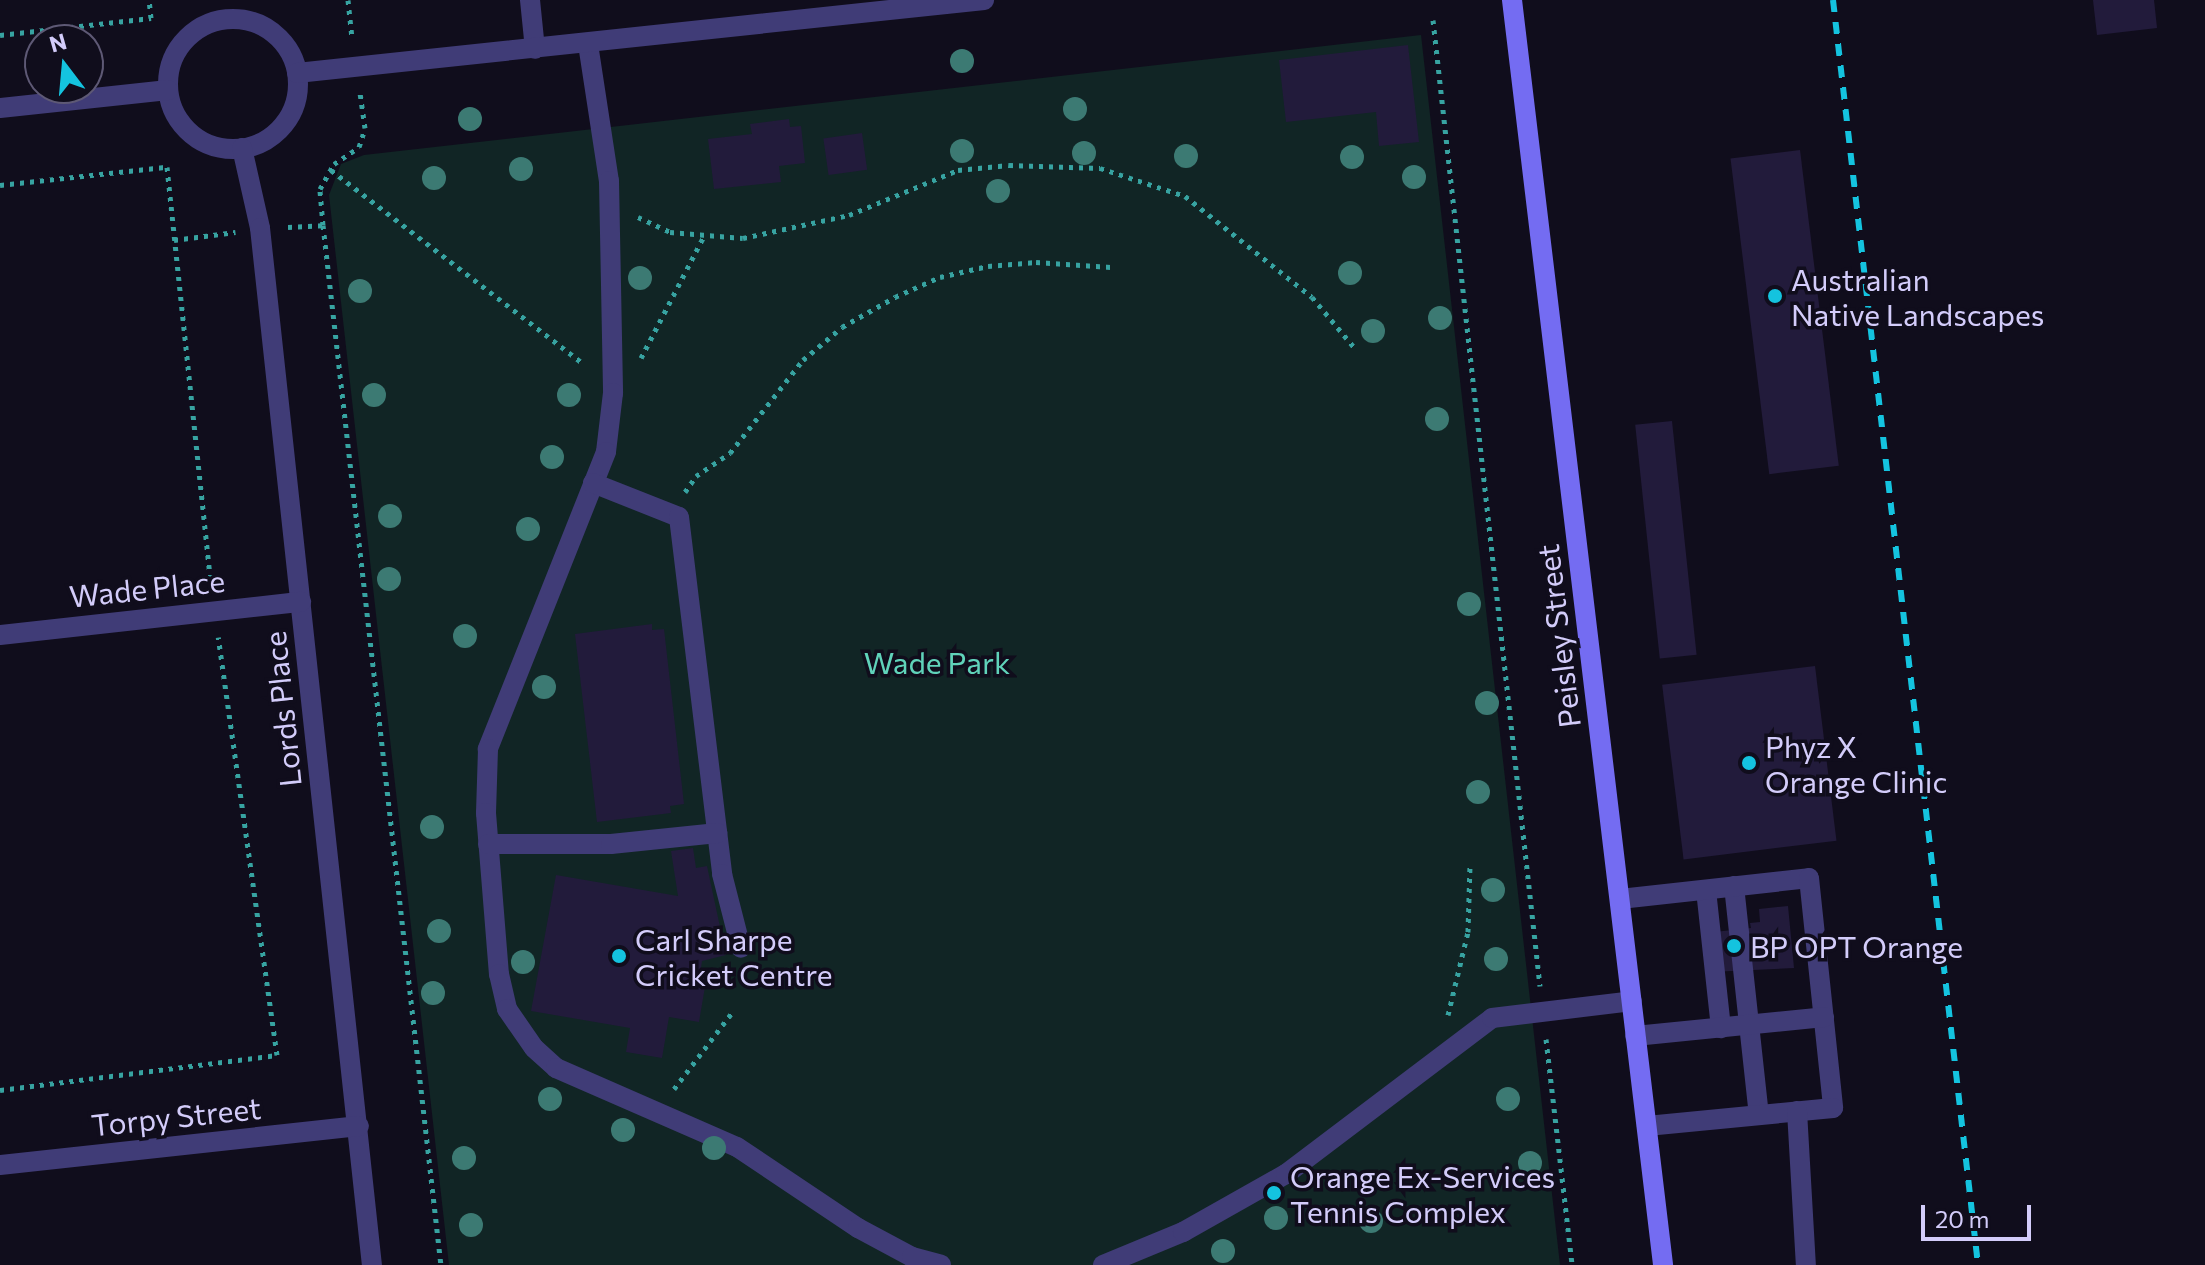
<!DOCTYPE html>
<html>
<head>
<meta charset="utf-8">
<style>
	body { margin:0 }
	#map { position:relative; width:2205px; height:1265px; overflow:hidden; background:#100d1c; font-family:Commissioner,sans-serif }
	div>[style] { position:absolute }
	.green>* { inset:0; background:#112525 }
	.building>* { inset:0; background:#221b3b; transform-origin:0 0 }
	.path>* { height:5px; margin-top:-2.5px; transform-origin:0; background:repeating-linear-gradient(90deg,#37a3a1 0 4px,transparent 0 10px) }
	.service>* { height:20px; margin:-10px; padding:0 10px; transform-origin:10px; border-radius:10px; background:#403c77 }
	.minor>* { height:20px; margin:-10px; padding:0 10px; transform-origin:10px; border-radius:10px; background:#403c77 }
	.minor>.ring { margin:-10px; padding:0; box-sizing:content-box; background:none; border:20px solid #403c77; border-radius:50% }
	.secondary>* { height:20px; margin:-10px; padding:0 10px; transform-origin:10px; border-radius:10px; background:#746cf2 }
	.rail>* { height:6px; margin-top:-3px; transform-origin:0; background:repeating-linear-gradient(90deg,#14c3df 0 12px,transparent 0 22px) }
	.trees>* { width:24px; height:24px; margin:-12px; border-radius:50%; background:#3c7a73 }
	.dots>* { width:22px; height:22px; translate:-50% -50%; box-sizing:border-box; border:4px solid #100d1c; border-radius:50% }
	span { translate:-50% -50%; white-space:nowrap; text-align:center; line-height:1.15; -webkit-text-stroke:7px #100d1c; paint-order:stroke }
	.poi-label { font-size:30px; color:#d3ccfa }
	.left { translate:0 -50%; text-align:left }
	.street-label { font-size:30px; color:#d3ccfa }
	.park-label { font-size:30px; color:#60d3ba }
	.north { position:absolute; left:24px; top:24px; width:80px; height:80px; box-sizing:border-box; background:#100d1c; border:2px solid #5e5975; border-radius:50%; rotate:344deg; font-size:22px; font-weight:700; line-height:32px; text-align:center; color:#d3ccfa }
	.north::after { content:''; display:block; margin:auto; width:28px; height:36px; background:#14c3df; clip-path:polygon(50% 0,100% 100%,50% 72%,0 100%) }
	.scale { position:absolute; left:1921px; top:1205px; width:110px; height:36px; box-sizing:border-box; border:4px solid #d3ccfa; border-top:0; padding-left:10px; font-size:24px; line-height:28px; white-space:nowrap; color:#d3ccfa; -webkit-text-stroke:6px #100d1c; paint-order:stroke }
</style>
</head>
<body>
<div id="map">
	<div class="green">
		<div style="clip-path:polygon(1421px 35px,1560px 1265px,449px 1265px,329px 195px,341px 164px,364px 155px)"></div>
	</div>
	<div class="building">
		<div style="clip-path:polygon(2093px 0,2154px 0,2157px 28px,2097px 35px)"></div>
		<div style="clip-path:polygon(1408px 45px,1419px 142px,1379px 146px,1376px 112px,1286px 122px,1279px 60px)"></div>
		<div style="clip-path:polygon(789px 119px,790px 127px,801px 126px,805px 163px,779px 166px,781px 182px,714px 189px,708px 139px,752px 134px,750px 124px)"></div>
		<div style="left:862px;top:133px;width:37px;height:39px;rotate:82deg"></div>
		<div style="left:1800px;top:150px;width:318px;height:70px;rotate:83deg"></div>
		<div style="left:1672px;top:421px;width:235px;height:37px;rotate:84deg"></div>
		<div style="clip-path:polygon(652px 624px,652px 630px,664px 629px,684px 804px,670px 806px,671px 813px,597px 822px,575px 634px)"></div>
		<div style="left:1815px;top:666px;width:176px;height:154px;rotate:83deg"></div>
		<div style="clip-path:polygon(693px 848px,696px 868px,707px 866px,726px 955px,702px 961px,701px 968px,708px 969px,699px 1022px,669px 1017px,662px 1058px,626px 1052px,630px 1028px,531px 1011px,556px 875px,678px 896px,671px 851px)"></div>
		<div style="clip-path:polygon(1788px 906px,1794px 968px,1710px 972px,1705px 933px,1751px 928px,1750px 923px,1760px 922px,1759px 909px)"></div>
	</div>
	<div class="path">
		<div style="left:348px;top:0;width:39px;rotate:84deg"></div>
		<div style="left:1433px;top:20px;width:972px;rotate:83.68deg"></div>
		<div style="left:0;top:35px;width:152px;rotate:-6.4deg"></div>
		<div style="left:151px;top:18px;width:18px;rotate:-96deg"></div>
		<div style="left:331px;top:170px;width:319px;rotate:37.5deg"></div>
		<div style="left:0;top:185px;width:168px;rotate:-6.2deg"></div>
		<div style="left:167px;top:167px;width:418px;rotate:84deg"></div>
		<div style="left:638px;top:217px;width:35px;rotate:25deg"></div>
		<div style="left:670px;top:232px;width:73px;rotate:4.7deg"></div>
		<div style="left:743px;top:238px;width:108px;rotate:-12.2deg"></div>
		<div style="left:849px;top:215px;width:118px;rotate:-22.4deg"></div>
		<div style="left:958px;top:170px;width:51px;rotate:-5.6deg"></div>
		<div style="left:1009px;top:165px;width:91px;rotate:1.9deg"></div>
		<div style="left:1100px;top:168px;width:89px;rotate:18.2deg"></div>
		<div style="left:1185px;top:196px;width:162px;rotate:38.5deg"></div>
		<div style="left:1312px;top:297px;width:65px;rotate:50deg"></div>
		<div style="left:323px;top:225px;width:1047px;rotate:83.53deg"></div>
		<div style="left:288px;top:227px;width:35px;rotate:-3deg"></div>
		<div style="left:323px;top:225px;width:36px;rotate:-95deg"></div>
		<div style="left:320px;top:189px;width:29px;rotate:-61deg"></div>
		<div style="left:334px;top:164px;width:30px;rotate:-34deg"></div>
		<div style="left:359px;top:147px;width:20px;rotate:-72deg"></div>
		<div style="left:365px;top:128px;width:36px;rotate:-98deg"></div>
		<div style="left:174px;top:240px;width:62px;rotate:-7.5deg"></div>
		<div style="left:641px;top:358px;width:135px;rotate:-62.7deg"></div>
		<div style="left:685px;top:492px;width:19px;rotate:-55deg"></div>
		<div style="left:696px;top:476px;width:41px;rotate:-34.1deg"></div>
		<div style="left:730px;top:453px;width:118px;rotate:-51.9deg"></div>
		<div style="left:803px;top:360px;width:51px;rotate:-40.2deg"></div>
		<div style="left:842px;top:327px;width:61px;rotate:-29.5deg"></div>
		<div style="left:895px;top:297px;width:49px;rotate:-24deg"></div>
		<div style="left:940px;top:277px;width:49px;rotate:-12.9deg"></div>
		<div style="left:988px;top:266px;width:48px;rotate:-4.8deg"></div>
		<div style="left:1036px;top:262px;width:75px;rotate:3.8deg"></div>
		<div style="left:1448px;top:1015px;width:85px;rotate:-76.5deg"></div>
		<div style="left:1468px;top:932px;width:66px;rotate:-88.3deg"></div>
		<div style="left:1546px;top:1039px;width:227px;rotate:83.4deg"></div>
		<div style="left:674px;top:1089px;width:99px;rotate:-52.8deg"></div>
		<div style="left:0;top:1090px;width:279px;rotate:-7.2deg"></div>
		<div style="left:277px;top:1055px;width:422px;rotate:-98deg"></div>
	</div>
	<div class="service">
		<div style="left:530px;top:0;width:49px;rotate:84.2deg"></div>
		<div style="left:588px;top:44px;width:139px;rotate:81.3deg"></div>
		<div style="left:609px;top:181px;width:212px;rotate:88.9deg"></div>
		<div style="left:613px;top:393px;width:59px;rotate:96.8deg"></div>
		<div style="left:606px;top:452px;width:320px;rotate:111.7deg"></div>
		<div style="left:488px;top:749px;width:64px;rotate:91.8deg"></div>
		<div style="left:486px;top:813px;width:162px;rotate:85.4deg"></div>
		<div style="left:499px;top:974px;width:36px;rotate:77deg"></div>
		<div style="left:507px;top:1009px;width:47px;rotate:55.3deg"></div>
		<div style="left:534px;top:1048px;width:30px;rotate:42deg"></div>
		<div style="left:556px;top:1068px;width:197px;rotate:23.6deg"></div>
		<div style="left:737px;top:1147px;width:146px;rotate:33.8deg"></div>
		<div style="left:858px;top:1228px;width:61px;rotate:28.2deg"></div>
		<div style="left:912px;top:1257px;width:30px;rotate:15deg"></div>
		<div style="left:593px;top:483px;width:92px;rotate:21.6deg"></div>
		<div style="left:679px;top:517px;width:360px;rotate:83.1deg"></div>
		<div style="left:722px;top:874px;width:76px;rotate:75.6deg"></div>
		<div style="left:488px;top:844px;width:123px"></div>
		<div style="left:611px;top:844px;width:107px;rotate:-5.9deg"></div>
		<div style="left:1734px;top:886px;width:230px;rotate:83.8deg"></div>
		<div style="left:1706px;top:890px;width:139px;rotate:83.8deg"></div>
		<div style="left:1620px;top:899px;width:190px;rotate:-6.3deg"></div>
		<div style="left:1809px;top:878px;width:231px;rotate:84deg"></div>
		<div style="left:1833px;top:1108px;width:187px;rotate:174.5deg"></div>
		<div style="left:1635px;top:1036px;width:190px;rotate:-5.7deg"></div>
		<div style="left:1797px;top:1111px;width:154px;rotate:86.7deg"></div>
		<div style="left:1103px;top:1265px;width:87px;rotate:-22.4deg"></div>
		<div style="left:1183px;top:1232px;width:118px;rotate:-29.4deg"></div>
		<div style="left:1286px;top:1174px;width:258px;rotate:-37.1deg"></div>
		<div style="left:1492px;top:1018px;width:141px;rotate:-6.9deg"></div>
	</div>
	<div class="minor">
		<div class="ring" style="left:168px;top:19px;width:110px;height:110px"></div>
		<div style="left:297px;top:73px;width:691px;rotate:-6.07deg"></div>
		<div style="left:0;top:108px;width:169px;rotate:-6.1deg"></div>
		<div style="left:242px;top:148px;width:82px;rotate:77.3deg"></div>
		<div style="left:260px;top:228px;width:1043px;rotate:83.84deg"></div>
		<div style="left:0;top:635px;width:303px;rotate:-6.3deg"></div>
		<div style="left:0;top:1165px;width:361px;rotate:-6.2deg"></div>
	</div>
	<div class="secondary">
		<div style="left:1512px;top:0;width:1274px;rotate:83.19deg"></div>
	</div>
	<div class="rail">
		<div style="left:1833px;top:0;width:1273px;rotate:83.46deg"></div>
	</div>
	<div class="trees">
		<div style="left:962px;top:61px"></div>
		<div style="left:1075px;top:109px"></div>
		<div style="left:470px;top:119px"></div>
		<div style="left:962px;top:151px"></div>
		<div style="left:1084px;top:153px"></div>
		<div style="left:1186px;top:156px"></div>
		<div style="left:1352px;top:157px"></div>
		<div style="left:521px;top:169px"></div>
		<div style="left:1414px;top:177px"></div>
		<div style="left:434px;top:178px"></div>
		<div style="left:998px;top:191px"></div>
		<div style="left:1350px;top:273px"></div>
		<div style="left:640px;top:278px"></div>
		<div style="left:360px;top:291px"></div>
		<div style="left:1440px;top:318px"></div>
		<div style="left:1373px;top:331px"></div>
		<div style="left:374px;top:395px"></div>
		<div style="left:569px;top:395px"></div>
		<div style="left:1437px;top:419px"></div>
		<div style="left:552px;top:457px"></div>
		<div style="left:390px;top:516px"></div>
		<div style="left:528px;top:529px"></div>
		<div style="left:389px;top:579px"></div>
		<div style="left:1469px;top:604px"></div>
		<div style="left:465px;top:636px"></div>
		<div style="left:544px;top:687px"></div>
		<div style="left:1487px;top:703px"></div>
		<div style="left:1478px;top:792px"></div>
		<div style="left:432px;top:827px"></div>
		<div style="left:1493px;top:890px"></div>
		<div style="left:439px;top:931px"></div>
		<div style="left:1496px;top:959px"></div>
		<div style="left:523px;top:962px"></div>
		<div style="left:433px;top:993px"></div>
		<div style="left:550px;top:1099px"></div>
		<div style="left:1508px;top:1099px"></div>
		<div style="left:623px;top:1130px"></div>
		<div style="left:714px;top:1148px"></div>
		<div style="left:464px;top:1158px"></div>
		<div style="left:1530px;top:1163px"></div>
		<div style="left:1276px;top:1218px"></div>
		<div style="left:1371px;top:1221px"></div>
		<div style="left:471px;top:1225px"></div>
		<div style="left:1223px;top:1251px"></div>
	</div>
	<div class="dots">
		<div style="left:1775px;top:296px;background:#14c3df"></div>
		<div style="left:1749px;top:763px;background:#14c3df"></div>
		<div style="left:1734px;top:946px;background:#14c3df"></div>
		<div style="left:619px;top:956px;background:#14c3df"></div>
		<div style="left:1274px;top:1193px;background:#14c3df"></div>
	</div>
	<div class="poi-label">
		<span class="left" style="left:1791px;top:296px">Australian<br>Native Landscapes</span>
		<span class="left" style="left:1765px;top:763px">Phyz X<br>Orange Clinic</span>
		<span class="left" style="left:635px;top:956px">Carl Sharpe<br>Cricket Centre</span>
		<span class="left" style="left:1750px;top:946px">BP OPT Orange</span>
		<span class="left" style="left:1290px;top:1193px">Orange Ex-Services<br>Tennis Complex</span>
	</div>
	<div class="street-label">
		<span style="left:147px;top:588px;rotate:-6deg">Wade Place</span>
		<span style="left:1558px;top:636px;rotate:-97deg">Peisley Street</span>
		<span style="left:282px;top:709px;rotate:-96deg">Lords Place</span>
		<span style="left:176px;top:1116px;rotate:-6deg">Torpy Street</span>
	</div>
	<div class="park-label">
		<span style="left:937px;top:662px">Wade Park</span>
	</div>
	<div class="north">N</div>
	<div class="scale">20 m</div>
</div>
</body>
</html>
